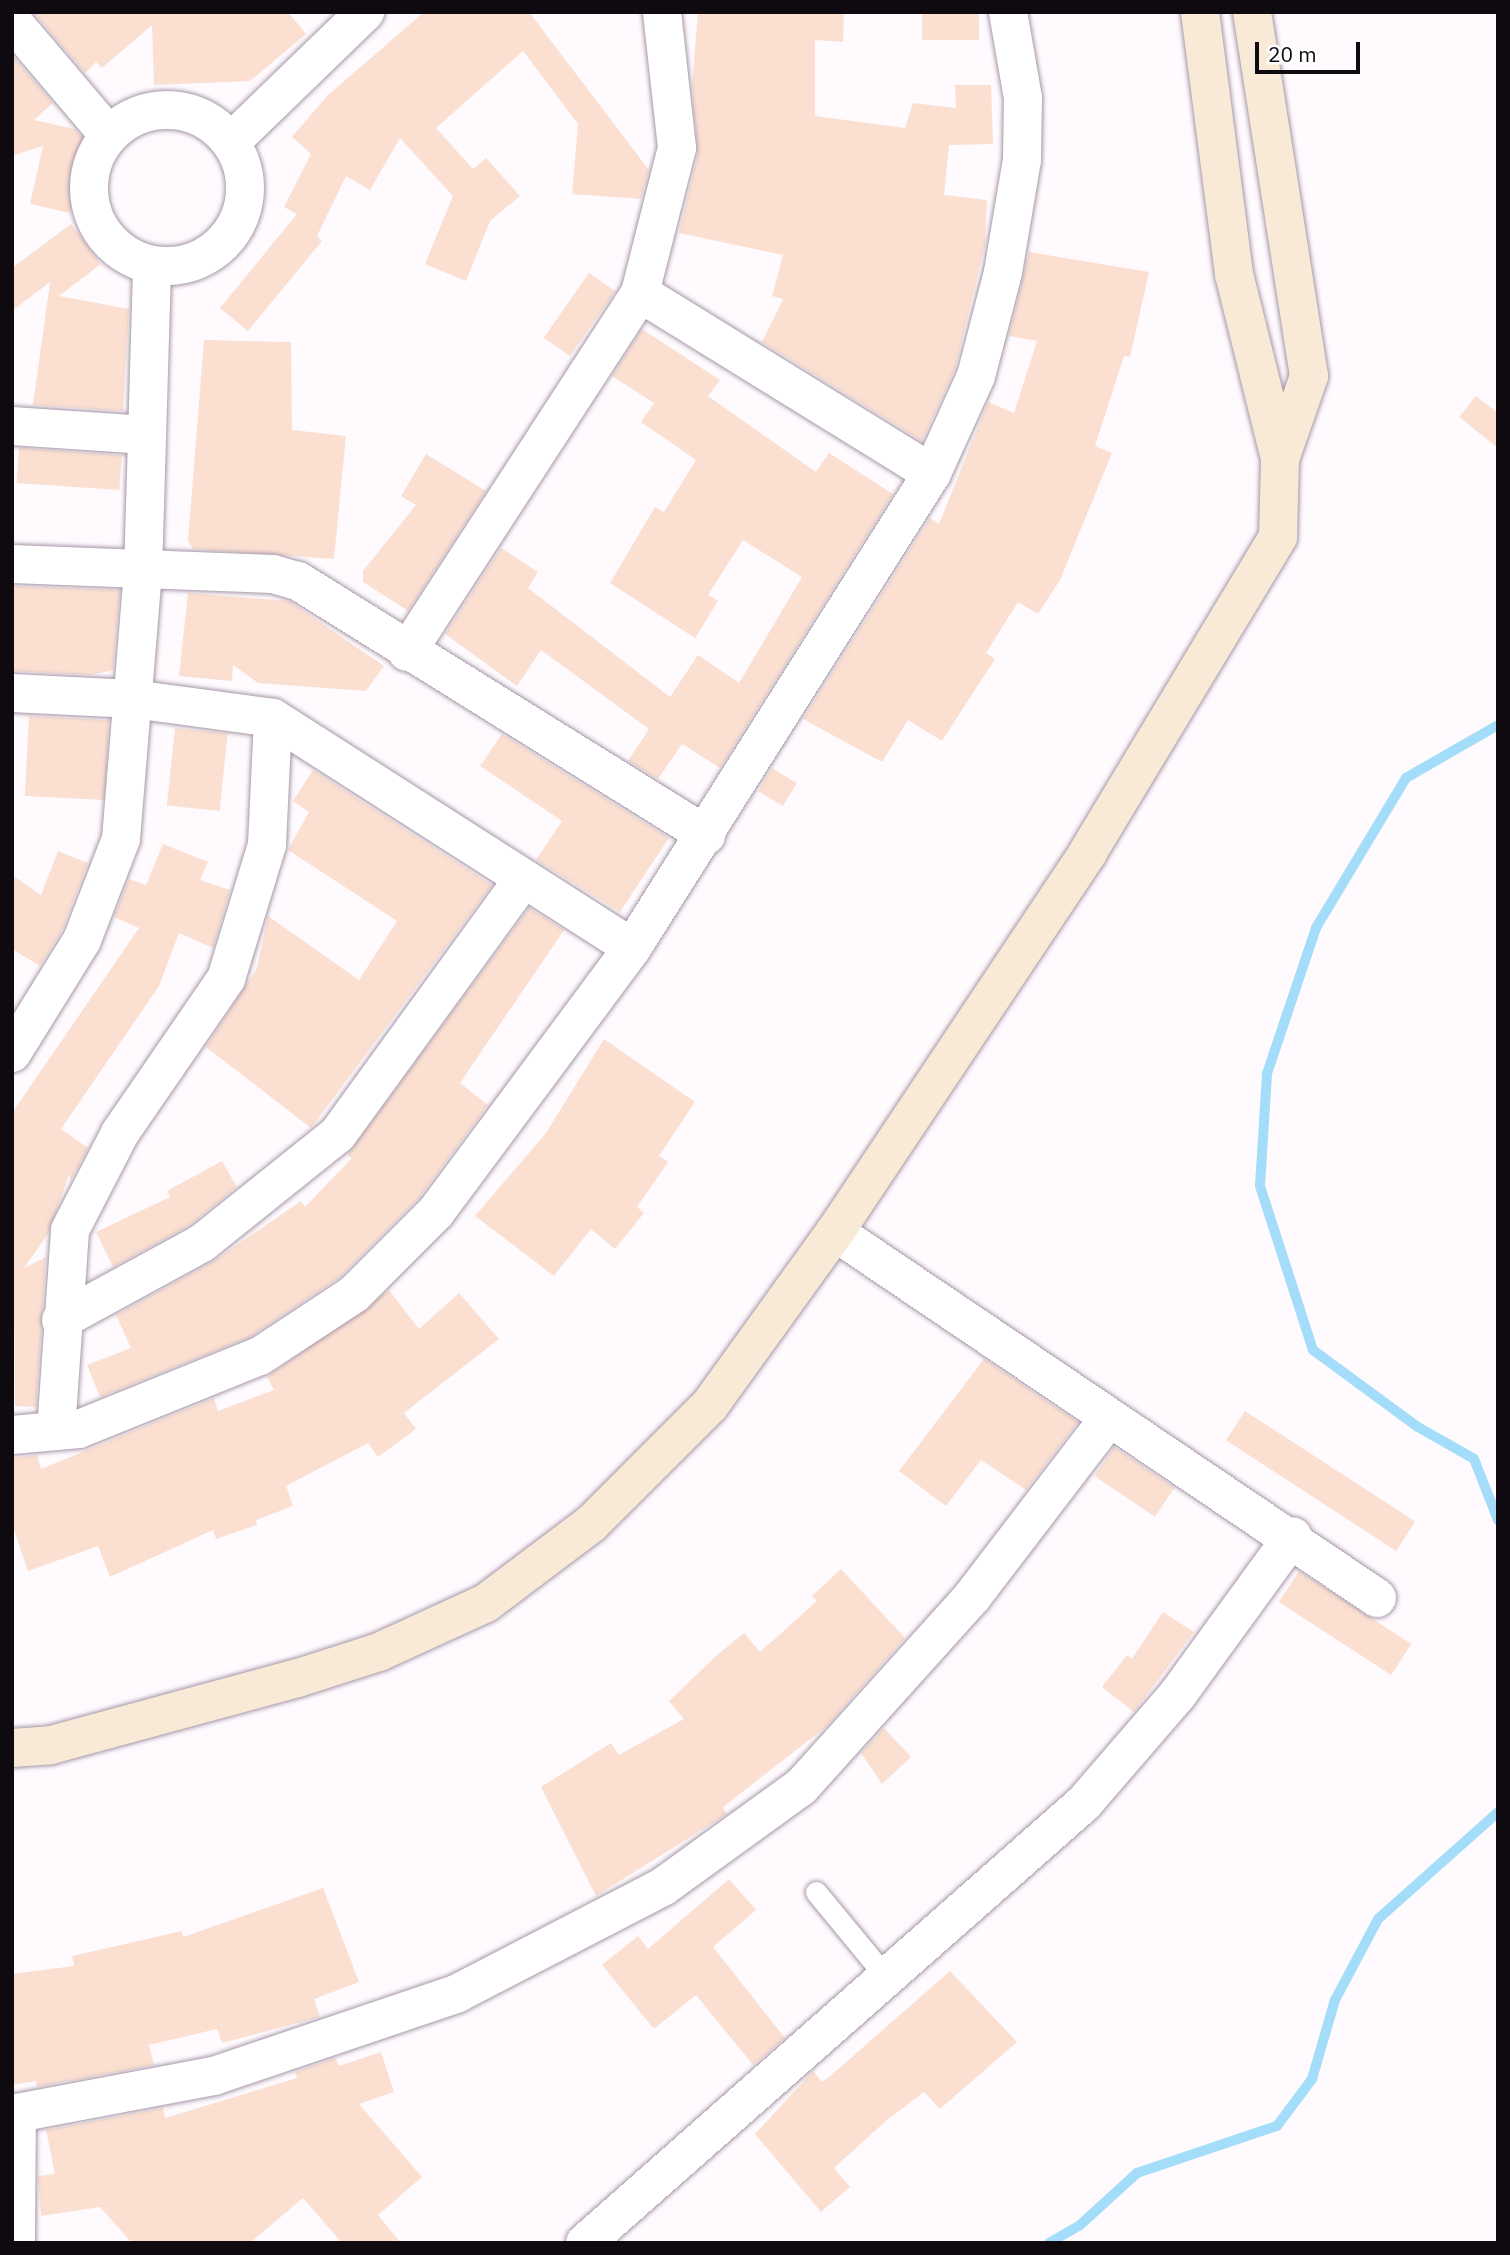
<!DOCTYPE html>
<html>
<head>
<meta charset="utf-8">
<style>
	body { margin:0 }
	#map { position:relative; width:1510px; height:2255px; overflow:hidden; background:#fefafe; font-family:"IBM Plex Sans",sans-serif }
	div>[style] { position:absolute }
	.stream>* { height:10px; margin:-5px; padding:0 5px; transform-origin:5px; border-radius:5px; background:#a4ddf9 }
	.building>* { inset:0; background:#fbe0d2; transform-origin:0 0 }
	.roads { filter:drop-shadow(0 0 2px #a697a7) drop-shadow(0 0 2px #a697a7) }
	.lane>* { height:21px; margin:-10.5px; padding:0 10.5px; transform-origin:10.5px; border-radius:10.5px; background:#fff }
	.street>* { height:38px; margin:-19px; padding:0 19px; transform-origin:19px; border-radius:19px; background:#fff }
	.street>.ring { margin:-19px; padding:0; box-sizing:content-box; background:none; border:38px solid #fff; border-radius:50% }
	.secondary>* { height:38px; margin:-19px; padding:0 19px; transform-origin:19px; border-radius:19px; background:#f8ead6 }
	span { translate:-50% -50%; white-space:nowrap; text-align:center; line-height:1.15; -webkit-text-stroke:5px #fff; paint-order:stroke }
	.frame { position:absolute; inset:0; border:14px solid #0f0a10; pointer-events:none }
	.scale { position:absolute; left:1255px; top:42px; width:105px; height:32px; box-sizing:border-box; border:4px solid #0f0a10; border-top:0; padding-left:9px; font-size:21px; line-height:24px; white-space:nowrap; color:#0f0a10; -webkit-text-stroke:5px #fff; paint-order:stroke }
</style>
</head>
<body>
<div id="map">
	<div class="stream">
		<div style="left:1498px;top:725px;width:106px;rotate:150.1deg"></div>
		<div style="left:1406px;top:778px;width:175px;rotate:121deg"></div>
		<div style="left:1316px;top:928px;width:154px;rotate:108.6deg"></div>
		<div style="left:1267px;top:1074px;width:112px;rotate:93.6deg"></div>
		<div style="left:1260px;top:1186px;width:172px;rotate:72.1deg"></div>
		<div style="left:1313px;top:1350px;width:130px;rotate:36.3deg"></div>
		<div style="left:1418px;top:1427px;width:64px;rotate:29.7deg"></div>
		<div style="left:1474px;top:1459px;width:66px;rotate:68.5deg"></div>
		<div style="left:1049px;top:2243px;width:34px;rotate:-30deg"></div>
		<div style="left:1079px;top:2226px;width:79px;rotate:-42.4deg"></div>
		<div style="left:1137px;top:2173px;width:148px;rotate:-18.6deg"></div>
		<div style="left:1277px;top:2126px;width:59px;rotate:-53.3deg"></div>
		<div style="left:1312px;top:2079px;width:82px;rotate:-73.8deg"></div>
		<div style="left:1335px;top:2000px;width:92px;rotate:-62deg"></div>
		<div style="left:1378px;top:1919px;width:161px;rotate:-41.7deg"></div>
	</div>
	<div class="building">
		<div style="clip-path:polygon(33px 12px,288px 12px,306px 34px,250px 81px,154px 85px,152px 25px,102px 68px,96px 62px,85px 73px)"></div>
		<div style="clip-path:polygon(424px 12px,529px 12px,649px 170px,641px 199px,572px 194px,578px 124px,523px 51px,436px 128px,473px 169px,486px 158px,520px 196px,490px 221px,466px 281px,425px 264px,453px 196px,400px 138px,370px 190px,346px 176px,317px 236px,322px 241px,248px 331px,220px 308px,297px 214px,284px 207px,311px 154px,292px 137px,327px 96px)"></div>
		<div style="clip-path:polygon(698px 12px,844px 12px,843px 42px,815px 40px,815px 116px,905px 128px,913px 103px,956px 108px,955px 85px,991px 85px,993px 144px,949px 145px,944px 195px,987px 200px,985px 245px,955px 369px,922px 441px,762px 342px,783px 299px,772px 296px,783px 255px,679px 233px,698px 153px,692px 86px)"></div>
		<div style="left:922px;top:12px;width:57px;height:28px"></div>
		<div style="clip-path:polygon(12px 55px,53px 103px,34px 120px,75px 129px,86px 141px,70px 213px,30px 204px,43px 146px,12px 156px)"></div>
		<div style="clip-path:polygon(71px 224px,101px 264px,59px 296px,129px 309px,123px 411px,33px 405px,50px 282px,12px 311px,12px 268px)"></div>
		<div style="clip-path:polygon(1029px 252px,1149px 272px,1130px 357px,1124px 356px,1095px 446px,1112px 453px,1060px 580px,1038px 614px,1018px 602px,986px 653px,995px 659px,942px 741px,908px 720px,882px 762px,803px 719px,930px 518px,939px 524px,988px 402px,1014px 413px,1037px 341px,1009px 336px)"></div>
		<div style="left:589px;top:273px;width:32px;height:79px;rotate:35deg"></div>
		<div style="clip-path:polygon(642px 329px,720px 380px,708px 396px,816px 472px,829px 453px,893px 494px,720px 768px,682px 744px,658px 779px,628px 761px,649px 729px,541px 650px,517px 686px,445px 634px,501px 548px,538px 572px,528px 588px,670px 697px,698px 655px,739px 683px,802px 577px,743px 540px,708px 595px,718px 601px,695px 638px,610px 583px,655px 507px,664px 512px,696px 460px,641px 422px,654px 403px,612px 376px)"></div>
		<div style="clip-path:polygon(204px 340px,291px 342px,292px 430px,346px 436px,334px 559px,193px 549px,188px 541px)"></div>
		<div style="clip-path:polygon(1476px 396px,1498px 413px,1498px 448px,1459px 417px)"></div>
		<div style="left:19px;top:448px;width:103px;height:35px;rotate:4deg"></div>
		<div style="clip-path:polygon(426px 454px,486px 491px,408px 611px,363px 582px,363px 571px,416px 505px,401px 496px)"></div>
		<div style="clip-path:polygon(12px 586px,120px 590px,113px 670px,91px 675px,12px 671px)"></div>
		<div style="clip-path:polygon(188px 593px,289px 601px,384px 666px,366px 691px,258px 683px,233px 665px,232px 681px,179px 676px)"></div>
		<div style="left:29px;top:716px;width:80px;height:80px;rotate:3deg"></div>
		<div style="left:175px;top:728px;width:53px;height:78px;rotate:6deg"></div>
		<div style="clip-path:polygon(502px 734px,669px 838px,620px 912px,536px 860px,562px 821px,480px 766px)"></div>
		<div style="left:772px;top:768px;width:29px;height:27px;rotate:31deg"></div>
		<div style="clip-path:polygon(313px 770px,492px 885px,311px 1128px,206px 1047px,257px 968px,268px 916px,359px 980px,397px 921px,288px 850px,309px 812px,293px 801px)"></div>
		<div style="clip-path:polygon(163px 844px,208px 862px,200px 880px,230px 890px,213px 948px,179px 933px,159px 986px,61px 1129px,88px 1148px,71px 1180px,69px 1175px,48px 1234px,24px 1268px,46px 1257px,36px 1407px,15px 1406px,12px 1113px,139px 928px,114px 917px,129px 879px,146px 885px)"></div>
		<div style="clip-path:polygon(58px 851px,88px 863px,62px 930px,40px 966px,12px 949px,12px 875px,41px 895px)"></div>
		<div style="clip-path:polygon(529px 908px,564px 930px,460px 1083px,488px 1105px,419px 1198px,340px 1277px,250px 1337px,100px 1397px,87px 1365px,131px 1348px,116px 1315px,212px 1262px,301px 1201px,305px 1207px,352px 1158px,347px 1155px)"></div>
		<div style="clip-path:polygon(604px 1039px,695px 1102px,659px 1156px,668px 1162px,637px 1207px,644px 1213px,615px 1249px,591px 1229px,554px 1276px,475px 1216px,546px 1133px)"></div>
		<div style="clip-path:polygon(222px 1161px,237px 1187px,190px 1225px,113px 1267px,96px 1232px,170px 1197px,167px 1191px)"></div>
		<div style="clip-path:polygon(389px 1290px,419px 1329px,459px 1293px,499px 1339px,404px 1413px,416px 1429px,378px 1457px,368px 1443px,286px 1486px,293px 1506px,256px 1520px,257px 1525px,216px 1539px,213px 1530px,110px 1577px,98px 1546px,28px 1571px,12px 1524px,12px 1458px,37px 1455px,41px 1469px,214px 1398px,218px 1411px,274px 1390px,267px 1377px)"></div>
		<div style="clip-path:polygon(984px 1359px,1078px 1422px,1026px 1490px,981px 1460px,946px 1506px,899px 1471px)"></div>
		<div style="left:1245px;top:1411px;width:203px;height:35px;rotate:33deg"></div>
		<div style="left:1114px;top:1447px;width:73px;height:35px;rotate:34deg"></div>
		<div style="clip-path:polygon(841px 1569px,905px 1638px,827px 1726px,723px 1807px,727px 1814px,596px 1896px,541px 1787px,611px 1743px,619px 1755px,684px 1719px,669px 1701px,715px 1657px,744px 1633px,760px 1652px,817px 1601px,812px 1596px)"></div>
		<div style="left:1299px;top:1571px;width:134px;height:37px;rotate:33deg"></div>
		<div style="clip-path:polygon(1163px 1612px,1194px 1632px,1134px 1712px,1102px 1687px,1127px 1655px,1132px 1659px)"></div>
		<div style="clip-path:polygon(884px 1728px,911px 1757px,882px 1784px,861px 1753px)"></div>
		<div style="clip-path:polygon(729px 1879px,756px 1910px,713px 1947px,785px 2038px,753px 2065px,696px 1995px,654px 2029px,602px 1965px,638px 1936px,648px 1949px)"></div>
		<div style="clip-path:polygon(323px 1888px,359px 1982px,314px 1999px,320px 2017px,222px 2043px,217px 2029px,149px 2045px,154px 2065px,37px 2087px,36px 2081px,12px 2085px,12px 1974px,74px 1966px,72px 1956px,182px 1931px,183px 1937px)"></div>
		<div style="clip-path:polygon(950px 1971px,1017px 2042px,940px 2109px,924px 2092px,887px 2120px,834px 2168px,850px 2187px,821px 2212px,755px 2134px,813px 2071px,822px 2082px,828px 2078px)"></div>
		<div style="clip-path:polygon(381px 2052px,394px 2092px,359px 2104px,422px 2177px,378px 2215px,401px 2243px,342px 2243px,303px 2198px,250px 2243px,132px 2243px,100px 2207px,41px 2216px,38px 2176px,55px 2174px,46px 2130px,163px 2108px,165px 2118px,297px 2078px,295px 2072px,335px 2058px,339px 2066px)"></div>
	</div>
	<div class="roads">
		<div class="lane">
			<div style="left:816px;top:1892px;width:112px;rotate:50.5deg"></div>
		</div>
		<div class="street">
			<div style="left:12px;top:21px;width:148px;rotate:49.7deg"></div>
			<div class="ring" style="left:89px;top:110px;width:118px;height:118px"></div>
			<div style="left:231px;top:142px;width:187px;rotate:-44.1deg"></div>
			<div style="left:640px;top:293px;width:343px;rotate:31.7deg"></div>
			<div style="left:12px;top:426px;width:135px;rotate:3.8deg"></div>
			<div style="left:12px;top:564px;width:261px;rotate:2.2deg"></div>
			<div style="left:273px;top:574px;width:26px;rotate:16deg"></div>
			<div style="left:298px;top:581px;width:481px;rotate:31.9deg"></div>
			<div style="left:407px;top:652px;width:428px;rotate:-57deg"></div>
			<div style="left:640px;top:293px;width:150px;rotate:-75.7deg"></div>
			<div style="left:677px;top:148px;width:137px;rotate:-96.3deg"></div>
			<div style="left:12px;top:693px;width:121px;rotate:2.8deg"></div>
			<div style="left:133px;top:699px;width:141px;rotate:7.7deg"></div>
			<div style="left:273px;top:718px;width:426px;rotate:32.6deg"></div>
			<div style="left:12px;top:1053px;width:133px;rotate:-58.2deg"></div>
			<div style="left:82px;top:940px;width:108px;rotate:-68.9deg"></div>
			<div style="left:121px;top:839px;width:267px;rotate:-85.3deg"></div>
			<div style="left:143px;top:573px;width:308px;rotate:-88.3deg"></div>
			<div style="left:835px;top:1232px;width:654px;rotate:34.03deg"></div>
			<div style="left:61px;top:1320px;width:161px;rotate:-28.6deg"></div>
			<div style="left:202px;top:1243px;width:174px;rotate:-38.7deg"></div>
			<div style="left:338px;top:1134px;width:311px;rotate:-54deg"></div>
			<div style="left:56px;top:1431px;width:201px;rotate:-86deg"></div>
			<div style="left:70px;top:1230px;width:109px;rotate:-62.7deg"></div>
			<div style="left:120px;top:1133px;width:187px;rotate:-55.5deg"></div>
			<div style="left:226px;top:979px;width:140px;rotate:-73deg"></div>
			<div style="left:267px;top:845px;width:127px;rotate:-87.3deg"></div>
			<div style="left:12px;top:1435px;width:67px;rotate:-5.1deg"></div>
			<div style="left:79px;top:1429px;width:195px;rotate:-22deg"></div>
			<div style="left:260px;top:1356px;width:113px;rotate:-33.4deg"></div>
			<div style="left:354px;top:1294px;width:116px;rotate:-45deg"></div>
			<div style="left:436px;top:1212px;width:329px;rotate:-53.4deg"></div>
			<div style="left:632px;top:948px;width:562px;rotate:-57.72deg"></div>
			<div style="left:932px;top:473px;width:107px;rotate:-65.6deg"></div>
			<div style="left:976px;top:376px;width:107px;rotate:-75.4deg"></div>
			<div style="left:1003px;top:272px;width:114px;rotate:-80.4deg"></div>
			<div style="left:1022px;top:160px;width:62px;rotate:-89.1deg"></div>
			<div style="left:1023px;top:98px;width:87px;rotate:-99.9deg"></div>
			<div style="left:12px;top:2114px;width:206px;rotate:-10.7deg"></div>
			<div style="left:214px;top:2076px;width:256px;rotate:-18.7deg"></div>
			<div style="left:456px;top:1994px;width:234px;rotate:-27.4deg"></div>
			<div style="left:664px;top:1886px;width:169px;rotate:-35.9deg"></div>
			<div style="left:801px;top:1787px;width:256px;rotate:-48deg"></div>
			<div style="left:972px;top:1597px;width:224px;rotate:-52.6deg"></div>
			<div style="left:16px;top:2243px;width:130px;rotate:-89.6deg"></div>
			<div style="left:585px;top:2243px;width:665px;rotate:-41.4deg"></div>
			<div style="left:1084px;top:1803px;width:144px;rotate:-49.2deg"></div>
			<div style="left:1178px;top:1694px;width:195px;rotate:-54deg"></div>
		</div>
		<div class="secondary">
			<div style="left:1200px;top:12px;width:264px;rotate:82.6deg"></div>
			<div style="left:1234px;top:274px;width:191px;rotate:76deg"></div>
			<div style="left:12px;top:1748px;width:39px;rotate:-4deg"></div>
			<div style="left:51px;top:1745px;width:256px;rotate:-15.2deg"></div>
			<div style="left:298px;top:1678px;width:85px;rotate:-17.8deg"></div>
			<div style="left:379px;top:1652px;width:118px;rotate:-24.6deg"></div>
			<div style="left:486px;top:1603px;width:131px;rotate:-37deg"></div>
			<div style="left:591px;top:1524px;width:168px;rotate:-45deg"></div>
			<div style="left:710px;top:1405px;width:213px;rotate:-54.2deg"></div>
			<div style="left:835px;top:1232px;width:457px;rotate:-56.3deg"></div>
			<div style="left:1088px;top:852px;width:368px;rotate:-58.9deg"></div>
			<div style="left:1278px;top:537px;width:78px;rotate:-88.5deg"></div>
			<div style="left:1280px;top:459px;width:88px;rotate:-70.7deg"></div>
			<div style="left:1309px;top:376px;width:368px;rotate:-98.9deg"></div>
		</div>
	</div>
	<div class="frame"></div>
	<div class="scale">20 m</div>
</div>
</body>
</html>
